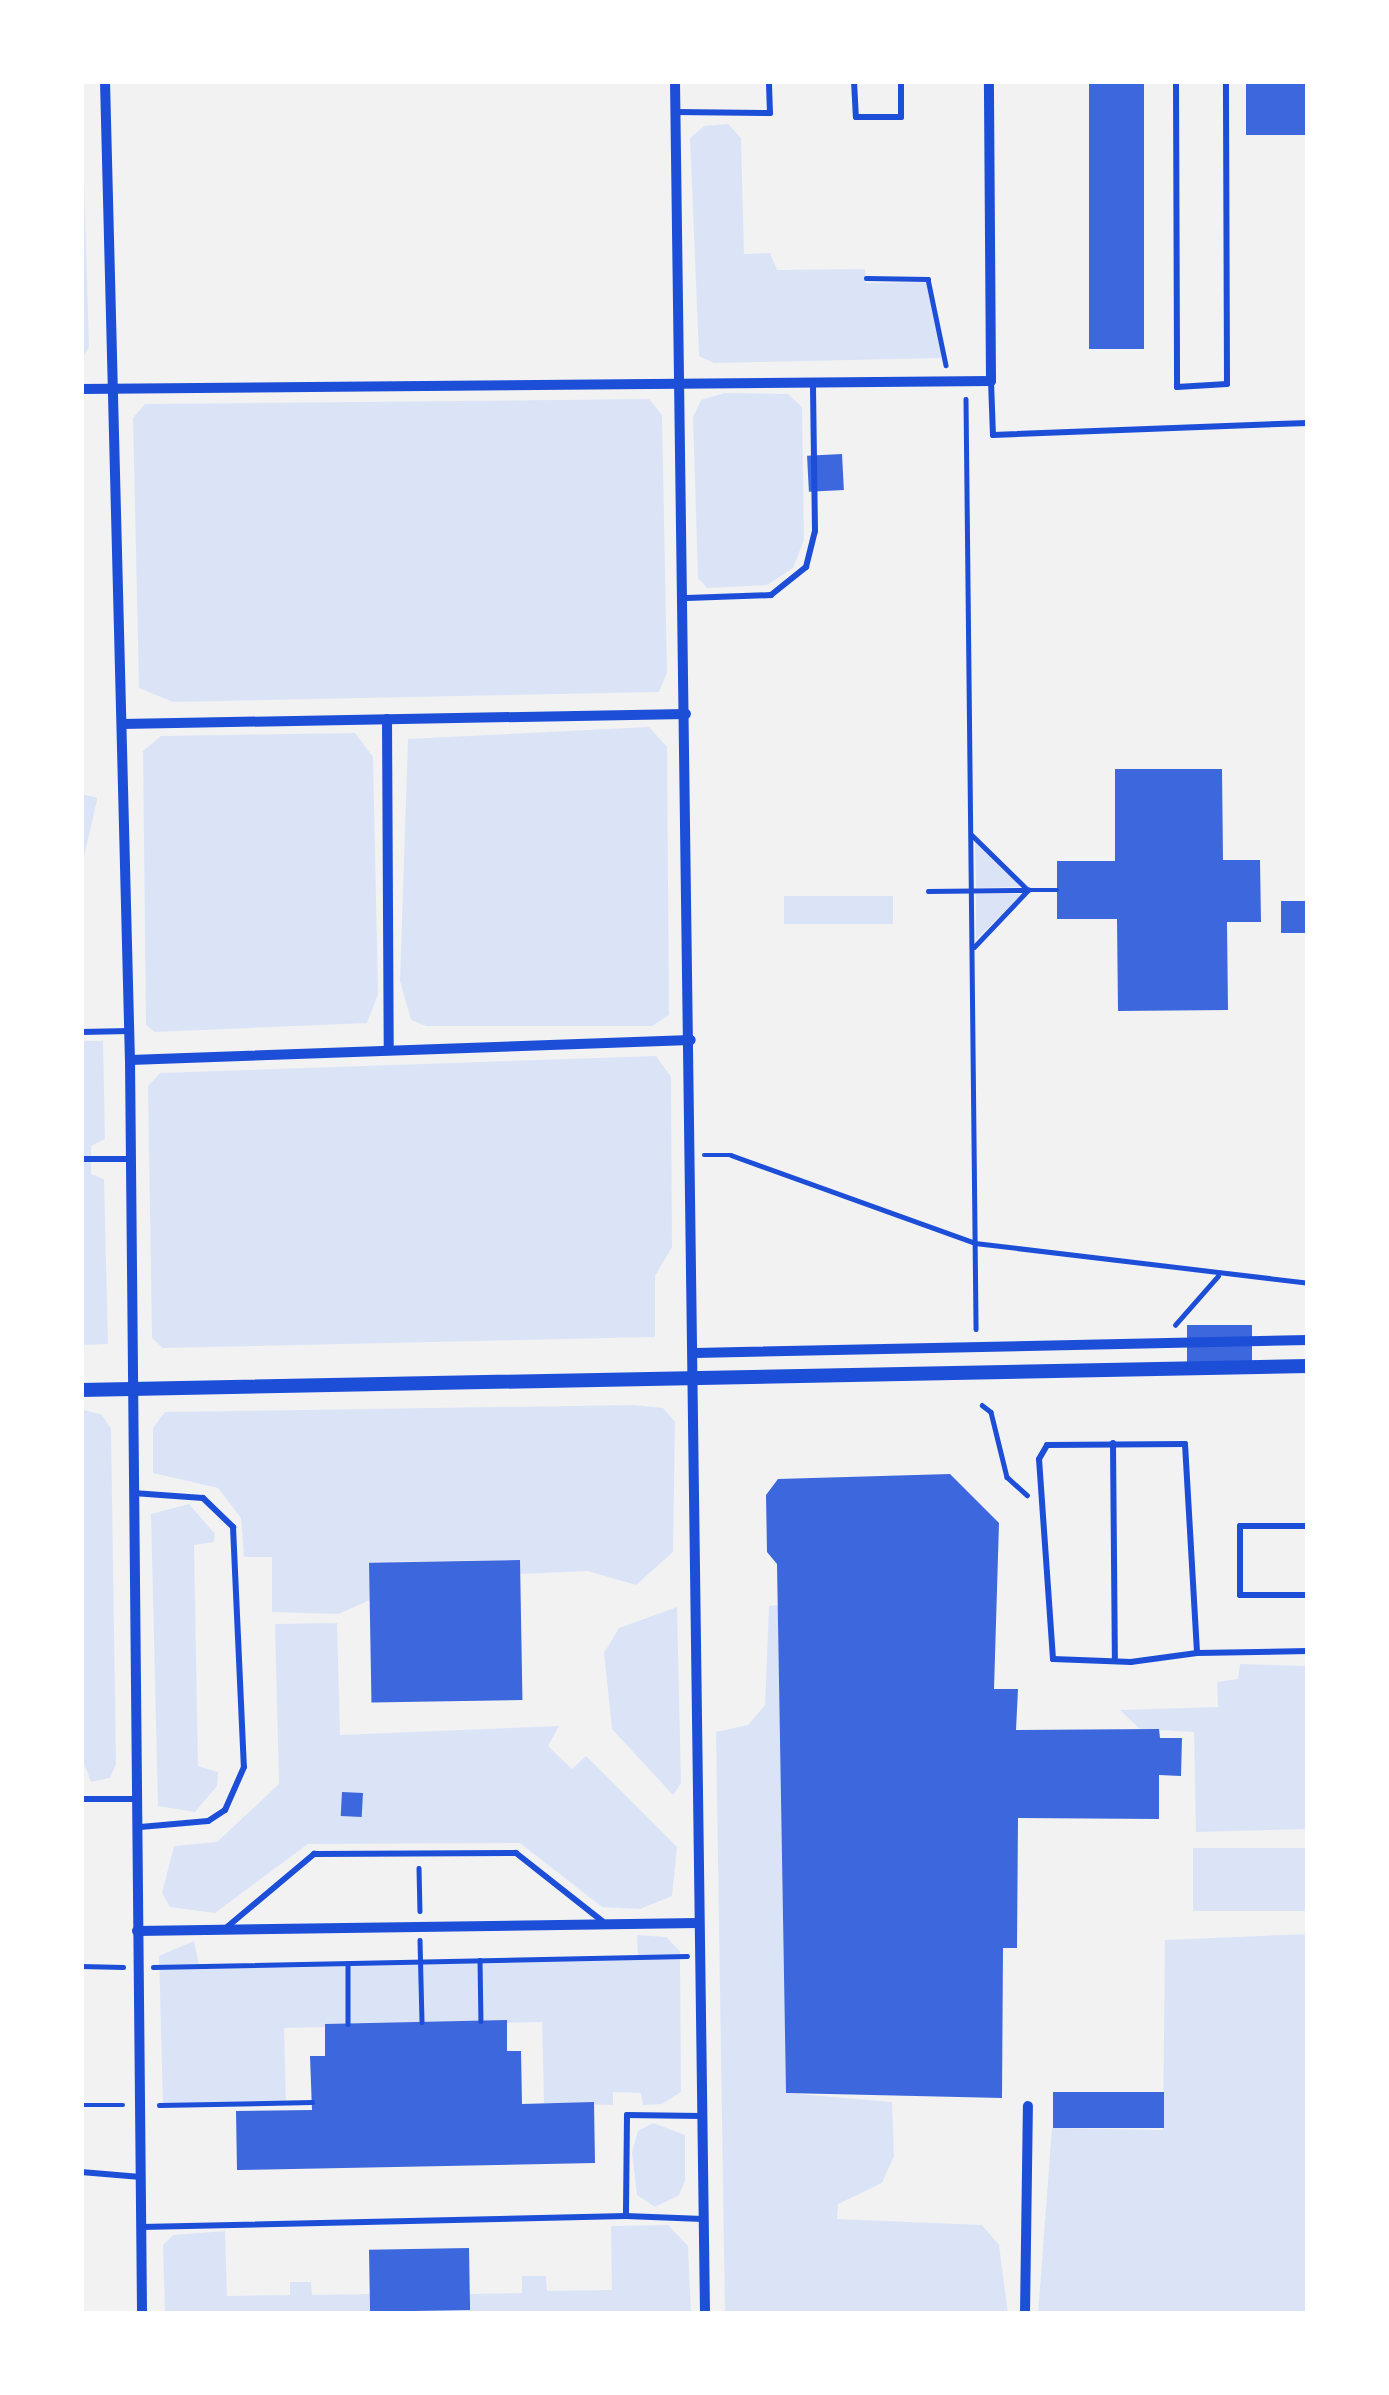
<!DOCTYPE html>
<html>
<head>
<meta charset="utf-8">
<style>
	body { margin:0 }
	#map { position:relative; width:1389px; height:2395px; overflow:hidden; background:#f2f2f2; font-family:"Source Serif 4",serif }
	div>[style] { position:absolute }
	.green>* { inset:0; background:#dbe4f7; transform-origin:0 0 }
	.building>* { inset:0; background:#3d67dc; transform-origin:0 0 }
	.path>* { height:4.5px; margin:-2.25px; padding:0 2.25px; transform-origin:2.25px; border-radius:2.25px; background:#1d4ed8 }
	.service>* { height:6px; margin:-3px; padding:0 3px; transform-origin:3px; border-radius:3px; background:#1d4ed8 }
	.minor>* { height:10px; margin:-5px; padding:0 5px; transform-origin:5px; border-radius:5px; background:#1d4ed8 }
	.tertiary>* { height:14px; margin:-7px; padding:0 7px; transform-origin:7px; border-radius:7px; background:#1d4ed8 }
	span { translate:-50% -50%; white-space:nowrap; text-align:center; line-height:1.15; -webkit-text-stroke:12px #fff; paint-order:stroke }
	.frame { position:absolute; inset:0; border:84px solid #fff; pointer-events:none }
</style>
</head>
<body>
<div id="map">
	<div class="green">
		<div style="clip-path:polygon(81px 81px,89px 347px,81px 361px)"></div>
		<div style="clip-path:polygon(728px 124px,741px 138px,744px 254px,770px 253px,777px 270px,865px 269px,866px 283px,926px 282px,942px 358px,714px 363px,699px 356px,690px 138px,704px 126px)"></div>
		<div style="clip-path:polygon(725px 393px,788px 394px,802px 407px,804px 540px,793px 568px,767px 585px,707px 588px,698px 578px,693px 417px,701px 400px)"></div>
		<div style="clip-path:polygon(649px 399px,662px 415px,667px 672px,659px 692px,173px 702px,139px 688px,133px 418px,145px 404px)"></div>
		<div style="clip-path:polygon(649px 727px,667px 747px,669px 1015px,652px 1026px,426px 1026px,411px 1020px,400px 981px,408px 739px)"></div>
		<div style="clip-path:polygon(355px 733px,373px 757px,378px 994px,367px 1023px,155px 1032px,146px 1025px,143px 751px,161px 736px)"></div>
		<div style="left:81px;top:794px;width:17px;height:226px;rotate:13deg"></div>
		<div style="clip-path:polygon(975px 841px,1022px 887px,976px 888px)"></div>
		<div style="clip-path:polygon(976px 894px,1022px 894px,976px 940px)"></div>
		<div style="left:893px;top:896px;width:28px;height:109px;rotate:90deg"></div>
		<div style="clip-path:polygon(81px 1041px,103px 1041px,105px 1139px,91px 1146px,91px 1174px,104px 1179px,108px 1344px,81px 1345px)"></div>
		<div style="clip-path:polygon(656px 1056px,671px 1077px,672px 1247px,655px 1276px,655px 1337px,163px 1348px,152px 1338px,148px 1086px,160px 1073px)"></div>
		<div style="clip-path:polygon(634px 1405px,663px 1408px,675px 1422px,673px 1552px,636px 1585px,588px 1571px,520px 1574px,519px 1560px,370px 1562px,370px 1600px,338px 1614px,272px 1612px,272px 1557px,244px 1557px,241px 1518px,218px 1488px,153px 1473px,153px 1428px,165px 1412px)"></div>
		<div style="clip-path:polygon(81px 1409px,102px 1415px,111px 1429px,116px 1764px,110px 1778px,91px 1782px,81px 1755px)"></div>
		<div style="clip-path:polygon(189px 1504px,215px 1534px,214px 1542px,194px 1545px,198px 1766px,218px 1772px,217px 1786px,195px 1812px,158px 1806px,151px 1514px)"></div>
		<div style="clip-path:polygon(778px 1605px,786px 2093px,892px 2102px,894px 2156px,882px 2183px,838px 2204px,837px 2219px,982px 2225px,999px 2245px,1008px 2314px,725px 2314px,716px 1732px,748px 1725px,765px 1705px,769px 1606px)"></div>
		<div style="clip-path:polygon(677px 1607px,681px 1783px,673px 1795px,612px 1729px,604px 1653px,619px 1628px)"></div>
		<div style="clip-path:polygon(337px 1623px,340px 1735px,559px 1726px,548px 1746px,572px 1769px,586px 1756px,677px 1847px,672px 1896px,640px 1909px,602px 1907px,520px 1843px,308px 1844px,215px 1913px,170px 1907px,162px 1893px,174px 1846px,217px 1842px,279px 1784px,275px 1624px)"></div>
		<div style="clip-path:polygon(1240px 1664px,1308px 1666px,1308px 1829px,1196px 1832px,1194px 1732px,1140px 1729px,1120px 1710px,1218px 1707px,1217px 1682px,1238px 1679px)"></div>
		<div style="left:1193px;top:1848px;width:115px;height:63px"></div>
		<div style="clip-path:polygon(1308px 1934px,1308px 2314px,1038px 2314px,1052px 2128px,1163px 2130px,1165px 1940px)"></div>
		<div style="clip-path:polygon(637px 1935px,666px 1937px,680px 1951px,681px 2092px,662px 2104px,643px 2105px,641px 2093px,613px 2092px,613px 2105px,544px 2103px,542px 2022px,284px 2028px,286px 2103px,163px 2105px,159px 1956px,194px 1941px,199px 1965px,638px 1956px)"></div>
		<div style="clip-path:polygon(653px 2123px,685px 2135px,685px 2181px,679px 2195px,655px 2207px,637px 2195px,632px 2152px,638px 2131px)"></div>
		<div style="clip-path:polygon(668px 2225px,688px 2246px,691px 2314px,165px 2314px,163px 2245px,173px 2235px,225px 2231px,227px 2296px,290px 2295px,290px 2282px,311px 2282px,312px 2295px,370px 2294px,469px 2310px,470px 2294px,522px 2293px,522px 2276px,546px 2276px,547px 2291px,612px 2290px,611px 2226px)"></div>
	</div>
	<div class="building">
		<div style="left:1089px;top:81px;width:55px;height:268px"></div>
		<div style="left:1246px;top:81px;width:62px;height:54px"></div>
		<div style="left:842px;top:454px;width:36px;height:35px;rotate:87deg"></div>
		<div style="clip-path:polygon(1115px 769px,1222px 769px,1223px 860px,1260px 860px,1261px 922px,1227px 922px,1228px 1010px,1118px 1011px,1117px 919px,1057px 919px,1057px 861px,1115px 861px)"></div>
		<div style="left:1281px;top:901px;width:26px;height:32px"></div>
		<div style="left:1187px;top:1325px;width:65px;height:41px"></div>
		<div style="clip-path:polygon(950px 1474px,999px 1523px,994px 1689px,1018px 1689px,1016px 1730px,1159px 1729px,1160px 1738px,1182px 1738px,1181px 1776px,1159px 1775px,1159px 1819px,1018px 1818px,1017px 1948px,1003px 1948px,1002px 2098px,786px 2093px,777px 1564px,767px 1552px,766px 1495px,778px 1479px)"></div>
		<div style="left:520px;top:1560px;width:140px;height:151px;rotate:89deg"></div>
		<div style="left:342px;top:1792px;width:21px;height:24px;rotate:3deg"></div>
		<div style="clip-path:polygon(507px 2020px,507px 2051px,521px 2051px,522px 2104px,594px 2102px,595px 2163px,237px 2170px,236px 2111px,312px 2110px,310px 2056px,325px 2056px,325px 2024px)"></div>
		<div style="left:1053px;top:2092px;width:111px;height:36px"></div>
		<div style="left:469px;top:2248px;width:62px;height:100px;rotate:89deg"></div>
	</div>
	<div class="path">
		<div style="left:866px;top:278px;width:62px;rotate:0.9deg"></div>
		<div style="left:928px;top:279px;width:88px;rotate:78.2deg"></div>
		<div style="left:966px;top:399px;width:930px;rotate:89.38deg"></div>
		<div style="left:972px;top:835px;width:78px;rotate:44.5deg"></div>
		<div style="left:1028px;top:890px;width:29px"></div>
		<div style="left:928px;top:891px;width:100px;rotate:-0.6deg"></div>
		<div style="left:974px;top:947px;width:79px;rotate:-46.5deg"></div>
		<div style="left:704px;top:1155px;width:27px"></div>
		<div style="left:731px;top:1155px;width:259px;rotate:19.8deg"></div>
		<div style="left:975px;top:1243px;width:335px;rotate:6.8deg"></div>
		<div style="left:1175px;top:1325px;width:65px;rotate:-48.7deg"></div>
		<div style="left:982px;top:1405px;width:11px;rotate:38deg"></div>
		<div style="left:991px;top:1412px;width:67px;rotate:76.2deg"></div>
		<div style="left:1007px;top:1477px;width:27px;rotate:42deg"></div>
		<div style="left:419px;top:1868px;width:43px;rotate:88.7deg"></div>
		<div style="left:420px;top:1940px;width:82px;rotate:88.6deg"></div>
		<div style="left:480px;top:1960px;width:61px;rotate:89.1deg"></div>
		<div style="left:348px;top:1963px;width:61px;rotate:90deg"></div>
		<div style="left:81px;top:1966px;width:42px;rotate:1.4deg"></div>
		<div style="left:153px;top:1967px;width:534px;rotate:-1.18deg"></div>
		<div style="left:81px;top:2105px;width:42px"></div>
		<div style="left:159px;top:2105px;width:153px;rotate:-1.1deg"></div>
	</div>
	<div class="service">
		<div style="left:854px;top:81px;width:36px;rotate:87deg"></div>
		<div style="left:856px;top:117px;width:45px"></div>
		<div style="left:901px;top:117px;width:36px;rotate:-90deg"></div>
		<div style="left:1176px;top:81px;width:306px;rotate:89.8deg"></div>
		<div style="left:1177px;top:387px;width:50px;rotate:-3.4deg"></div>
		<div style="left:1227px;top:384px;width:303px;rotate:-90.2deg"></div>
		<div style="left:676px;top:112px;width:94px;rotate:0.6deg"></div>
		<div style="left:770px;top:113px;width:32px;rotate:-92deg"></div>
		<div style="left:991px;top:381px;width:54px;rotate:87.9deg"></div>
		<div style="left:993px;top:435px;width:315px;rotate:-2.2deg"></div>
		<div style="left:687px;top:598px;width:84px;rotate:-2deg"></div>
		<div style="left:771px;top:595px;width:45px;rotate:-38.7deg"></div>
		<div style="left:806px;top:567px;width:37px;rotate:-76deg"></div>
		<div style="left:815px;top:531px;width:147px;rotate:-90.8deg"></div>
		<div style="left:81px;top:1032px;width:49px;rotate:-1.2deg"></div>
		<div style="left:81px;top:1159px;width:49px"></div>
		<div style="left:1113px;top:1443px;width:218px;rotate:89.5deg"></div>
		<div style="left:133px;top:1493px;width:70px;rotate:4.1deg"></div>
		<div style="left:203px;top:1498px;width:42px;rotate:44deg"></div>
		<div style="left:233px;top:1527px;width:240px;rotate:87.4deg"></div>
		<div style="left:244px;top:1767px;width:47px;rotate:113.8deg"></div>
		<div style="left:225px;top:1810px;width:20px;rotate:147deg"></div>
		<div style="left:208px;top:1821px;width:68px;rotate:175deg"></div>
		<div style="left:1308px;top:1526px;width:68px;rotate:180deg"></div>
		<div style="left:1240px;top:1526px;width:69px;rotate:90deg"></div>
		<div style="left:1240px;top:1595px;width:68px"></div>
		<div style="left:1197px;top:1653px;width:67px;rotate:172.2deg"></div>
		<div style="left:1131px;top:1662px;width:78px;rotate:-177.8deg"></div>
		<div style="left:1053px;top:1659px;width:200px;rotate:-94deg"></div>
		<div style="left:1039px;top:1459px;width:16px;rotate:-60deg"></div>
		<div style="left:1047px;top:1445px;width:138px;rotate:-0.4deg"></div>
		<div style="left:1185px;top:1444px;width:209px;rotate:86.7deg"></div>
		<div style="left:1197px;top:1653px;width:111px;rotate:-1deg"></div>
		<div style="left:81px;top:1799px;width:55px"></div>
		<div style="left:227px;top:1927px;width:114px;rotate:-40deg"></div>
		<div style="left:314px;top:1854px;width:202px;rotate:-0.3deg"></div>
		<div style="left:516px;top:1853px;width:110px;rotate:38.3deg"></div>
		<div style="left:701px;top:2116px;width:74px;rotate:-179.2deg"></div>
		<div style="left:627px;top:2115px;width:101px;rotate:90.6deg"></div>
		<div style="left:626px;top:2216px;width:77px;rotate:2.2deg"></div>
		<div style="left:81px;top:2172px;width:60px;rotate:4.8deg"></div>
		<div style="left:141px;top:2227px;width:485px;rotate:-1.3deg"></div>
	</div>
	<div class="minor">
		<div style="left:105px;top:81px;width:979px;rotate:88.54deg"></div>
		<div style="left:130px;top:1060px;width:1254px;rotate:89.45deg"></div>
		<div style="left:675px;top:81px;width:2233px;rotate:89.23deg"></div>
		<div style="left:81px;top:389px;width:910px;rotate:-0.5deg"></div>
		<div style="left:991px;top:381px;width:300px;rotate:-90.4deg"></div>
		<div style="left:387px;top:719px;width:330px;rotate:89.7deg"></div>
		<div style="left:122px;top:724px;width:564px;rotate:-1.02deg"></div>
		<div style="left:130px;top:1060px;width:561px;rotate:-2.04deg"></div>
		<div style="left:695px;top:1353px;width:613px;rotate:-1.21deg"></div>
		<div style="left:137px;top:1931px;width:561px;rotate:-0.82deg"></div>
		<div style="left:1025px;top:2314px;width:208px;rotate:-89.2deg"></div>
	</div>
	<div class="tertiary">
		<div style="left:81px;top:1390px;width:1227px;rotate:-1.12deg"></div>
	</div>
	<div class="frame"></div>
</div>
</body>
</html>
